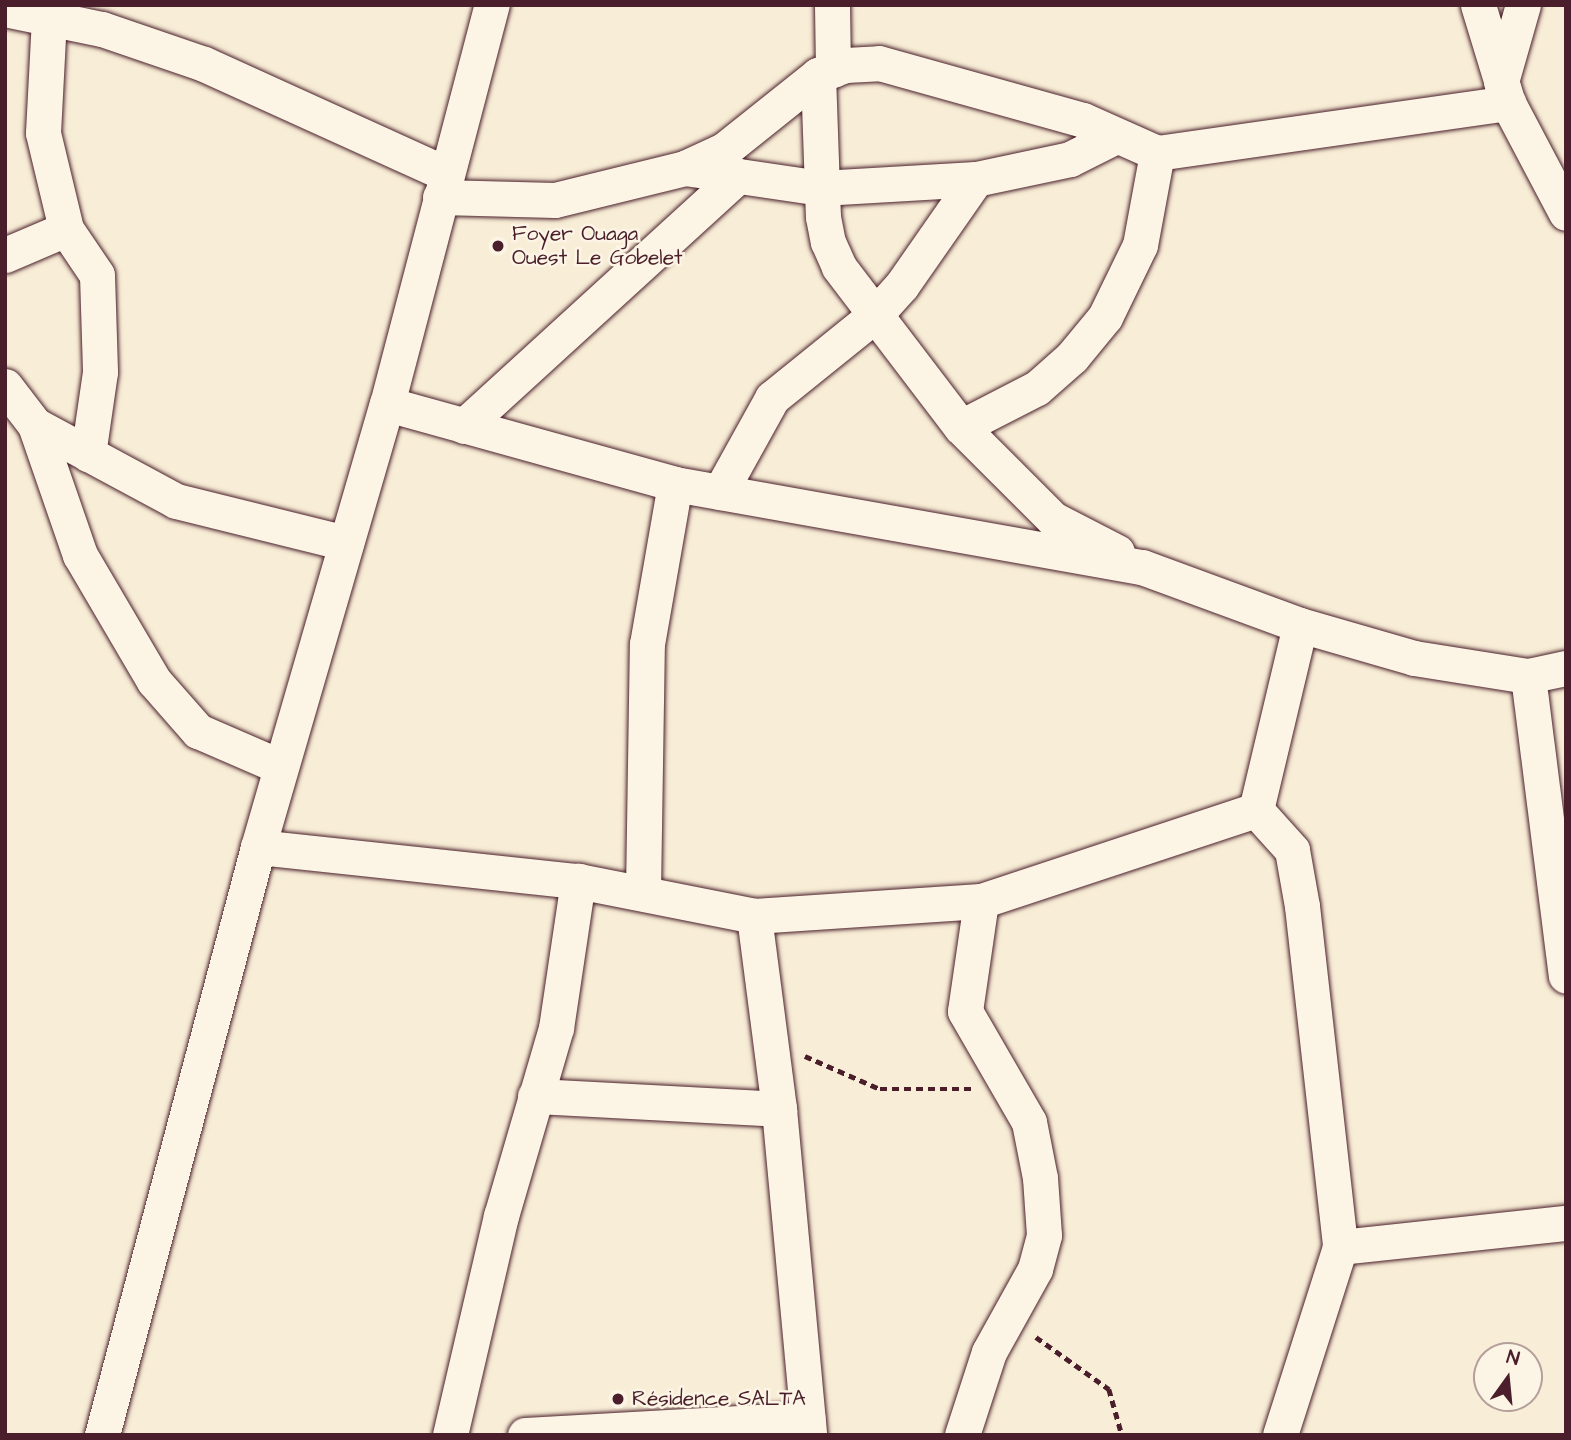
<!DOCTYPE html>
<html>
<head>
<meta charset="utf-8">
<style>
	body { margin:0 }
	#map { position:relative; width:1571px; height:1440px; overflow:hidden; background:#f8edd6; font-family:"Architects Daughter",sans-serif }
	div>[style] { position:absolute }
	.path>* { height:4.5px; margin-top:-2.25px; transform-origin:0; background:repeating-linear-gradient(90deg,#4a1f2b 0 7px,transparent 0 12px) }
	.roads { filter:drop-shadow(0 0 2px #4a1f2b) drop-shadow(0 0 2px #4a1f2b) }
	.street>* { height:35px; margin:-17.5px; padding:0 17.5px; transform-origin:17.5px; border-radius:17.5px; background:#fcf5e5 }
	.dots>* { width:19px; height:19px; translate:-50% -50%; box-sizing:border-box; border:4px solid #fcf5e5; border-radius:50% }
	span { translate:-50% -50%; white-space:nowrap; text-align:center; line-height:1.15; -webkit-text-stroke:5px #fcf5e5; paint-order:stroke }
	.poi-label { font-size:21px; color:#4a1f2b }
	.left { translate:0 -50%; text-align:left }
	.frame { position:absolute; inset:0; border:7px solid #4a1f2b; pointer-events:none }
	.north { position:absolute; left:1473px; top:1342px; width:70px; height:70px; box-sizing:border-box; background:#fcf5e5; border:2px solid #b59f9b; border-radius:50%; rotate:15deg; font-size:19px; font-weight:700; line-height:28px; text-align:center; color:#4a1f2b }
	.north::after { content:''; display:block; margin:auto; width:24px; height:32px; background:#4a1f2b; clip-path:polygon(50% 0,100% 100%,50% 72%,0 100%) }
</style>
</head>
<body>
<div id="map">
	<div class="path">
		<div style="left:805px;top:1056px;width:82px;rotate:23.7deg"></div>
		<div style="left:880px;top:1089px;width:92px"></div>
		<div style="left:1036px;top:1337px;width:90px;rotate:35.5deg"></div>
		<div style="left:1109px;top:1389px;width:48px;rotate:74.2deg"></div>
	</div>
	<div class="roads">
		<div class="street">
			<div style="left:55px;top:5px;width:14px;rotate:115deg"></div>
			<div style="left:49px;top:18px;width:115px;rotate:93deg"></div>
			<div style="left:43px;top:133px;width:99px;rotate:76.5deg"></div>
			<div style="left:66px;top:229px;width:55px;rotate:56deg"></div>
			<div style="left:97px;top:275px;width:97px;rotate:88.2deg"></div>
			<div style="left:100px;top:372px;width:83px;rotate:98.3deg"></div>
			<div style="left:832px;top:5px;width:65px;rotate:89.1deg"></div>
			<div style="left:1478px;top:5px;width:102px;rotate:73deg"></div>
			<div style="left:1508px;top:103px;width:124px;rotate:62.2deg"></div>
			<div style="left:5px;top:9px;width:99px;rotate:11.7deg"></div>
			<div style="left:102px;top:29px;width:108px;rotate:18.9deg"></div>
			<div style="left:204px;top:64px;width:266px;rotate:24.4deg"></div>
			<div style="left:818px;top:75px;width:142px;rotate:88deg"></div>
			<div style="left:823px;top:217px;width:25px;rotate:79deg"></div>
			<div style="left:828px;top:242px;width:27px;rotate:66deg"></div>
			<div style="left:839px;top:267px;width:201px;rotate:52.7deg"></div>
			<div style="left:1501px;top:82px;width:80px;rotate:-74.1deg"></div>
			<div style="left:685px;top:168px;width:137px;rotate:8.4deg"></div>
			<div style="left:821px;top:188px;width:155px;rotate:-3.3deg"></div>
			<div style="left:976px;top:179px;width:96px;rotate:-12deg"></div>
			<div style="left:1070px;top:159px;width:49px;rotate:-26.6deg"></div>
			<div style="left:440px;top:197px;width:115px;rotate:1.5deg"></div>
			<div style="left:555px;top:200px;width:134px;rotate:-13.8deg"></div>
			<div style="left:685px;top:168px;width:43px;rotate:-24.8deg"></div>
			<div style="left:724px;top:150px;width:120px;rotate:-38.6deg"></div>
			<div style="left:818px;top:75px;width:29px;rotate:-20deg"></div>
			<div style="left:845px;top:65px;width:34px;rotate:-3deg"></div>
			<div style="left:879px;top:63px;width:212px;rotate:15.6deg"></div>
			<div style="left:1083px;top:120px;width:81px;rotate:24deg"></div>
			<div style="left:1157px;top:153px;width:355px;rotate:-8.1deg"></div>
			<div style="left:5px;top:255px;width:66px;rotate:-23.1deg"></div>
			<div style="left:5px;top:386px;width:49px;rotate:52.4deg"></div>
			<div style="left:35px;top:425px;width:160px;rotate:28.3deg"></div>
			<div style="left:176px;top:501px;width:175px;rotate:13.9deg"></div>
			<div style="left:387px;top:404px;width:299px;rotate:15.5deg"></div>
			<div style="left:675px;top:484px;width:474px;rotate:10.1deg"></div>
			<div style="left:1142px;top:567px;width:168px;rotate:20.2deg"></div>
			<div style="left:1300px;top:625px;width:119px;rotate:16.1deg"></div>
			<div style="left:1414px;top:658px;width:115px;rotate:9deg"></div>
			<div style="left:1528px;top:676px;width:39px;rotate:-12deg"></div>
			<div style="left:35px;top:425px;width:138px;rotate:70.9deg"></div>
			<div style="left:80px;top:555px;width:146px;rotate:59.6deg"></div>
			<div style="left:154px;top:681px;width:67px;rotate:48.7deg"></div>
			<div style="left:198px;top:731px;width:90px;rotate:23.4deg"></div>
			<div style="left:464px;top:426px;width:371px;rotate:-42.4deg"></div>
			<div style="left:720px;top:492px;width:107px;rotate:-61deg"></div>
			<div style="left:772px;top:398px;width:132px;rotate:-38.9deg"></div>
			<div style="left:875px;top:315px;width:40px;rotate:-48deg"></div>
			<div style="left:902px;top:285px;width:129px;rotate:-55.1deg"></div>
			<div style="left:1117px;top:552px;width:72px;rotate:-152.7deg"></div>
			<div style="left:1053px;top:519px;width:130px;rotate:-135deg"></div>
			<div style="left:961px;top:427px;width:85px;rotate:-27.2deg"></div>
			<div style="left:1037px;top:388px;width:47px;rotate:-41.5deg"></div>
			<div style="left:1072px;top:357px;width:52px;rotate:-50.5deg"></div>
			<div style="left:1105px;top:317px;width:80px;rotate:-64.1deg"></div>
			<div style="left:1140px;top:245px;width:94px;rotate:-79.5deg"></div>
			<div style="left:1528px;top:676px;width:302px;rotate:82.8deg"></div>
			<div style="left:1256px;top:810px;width:54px;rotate:48deg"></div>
			<div style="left:1292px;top:850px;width:57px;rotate:79.9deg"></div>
			<div style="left:1302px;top:906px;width:343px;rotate:83.6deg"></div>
			<div style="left:1340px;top:1247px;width:197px;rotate:107.7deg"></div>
			<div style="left:1256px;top:810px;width:190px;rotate:-76.6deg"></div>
			<div style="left:258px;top:847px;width:322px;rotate:6.1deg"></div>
			<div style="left:578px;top:881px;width:179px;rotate:11.2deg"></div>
			<div style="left:754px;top:916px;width:227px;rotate:-3.8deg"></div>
			<div style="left:981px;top:901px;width:290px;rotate:-18.3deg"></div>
			<div style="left:643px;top:892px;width:248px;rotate:-89.1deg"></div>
			<div style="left:647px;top:644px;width:162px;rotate:-80.1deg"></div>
			<div style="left:754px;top:916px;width:195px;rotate:82.6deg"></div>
			<div style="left:779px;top:1109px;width:327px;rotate:84.7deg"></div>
			<div style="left:535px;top:1096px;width:244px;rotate:3deg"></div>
			<div style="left:1340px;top:1247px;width:227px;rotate:-6.1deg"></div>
			<div style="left:102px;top:1435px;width:608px;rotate:-75.14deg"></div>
			<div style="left:258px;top:847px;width:461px;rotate:-73.8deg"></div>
			<div style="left:387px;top:404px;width:413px;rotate:-75.3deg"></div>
			<div style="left:450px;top:1435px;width:225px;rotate:-76.9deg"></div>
			<div style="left:501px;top:1216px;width:196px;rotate:-73.7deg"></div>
			<div style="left:556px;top:1028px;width:149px;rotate:-81.5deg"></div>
			<div style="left:525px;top:1435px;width:283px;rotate:-3.2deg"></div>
			<div style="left:962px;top:1435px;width:87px;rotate:-72deg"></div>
			<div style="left:989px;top:1352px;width:95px;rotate:-61deg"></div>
			<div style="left:1035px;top:1269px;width:35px;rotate:-75deg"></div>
			<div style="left:1044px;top:1235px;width:57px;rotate:-94deg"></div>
			<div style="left:1040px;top:1178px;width:57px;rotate:-101.1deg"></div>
			<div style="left:1029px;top:1122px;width:128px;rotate:-120deg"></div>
			<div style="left:965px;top:1011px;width:111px;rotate:-81.7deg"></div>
		</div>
	</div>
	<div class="dots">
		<div style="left:498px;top:246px;background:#4a1f2b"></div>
		<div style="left:618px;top:1399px;background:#4a1f2b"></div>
	</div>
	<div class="poi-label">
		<span class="left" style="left:512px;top:246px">Foyer Ouaga<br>Ouest Le Gobelet</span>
		<span class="left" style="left:632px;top:1399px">Résidence SALTA</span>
	</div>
	<div class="frame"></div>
	<div class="north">N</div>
</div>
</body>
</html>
